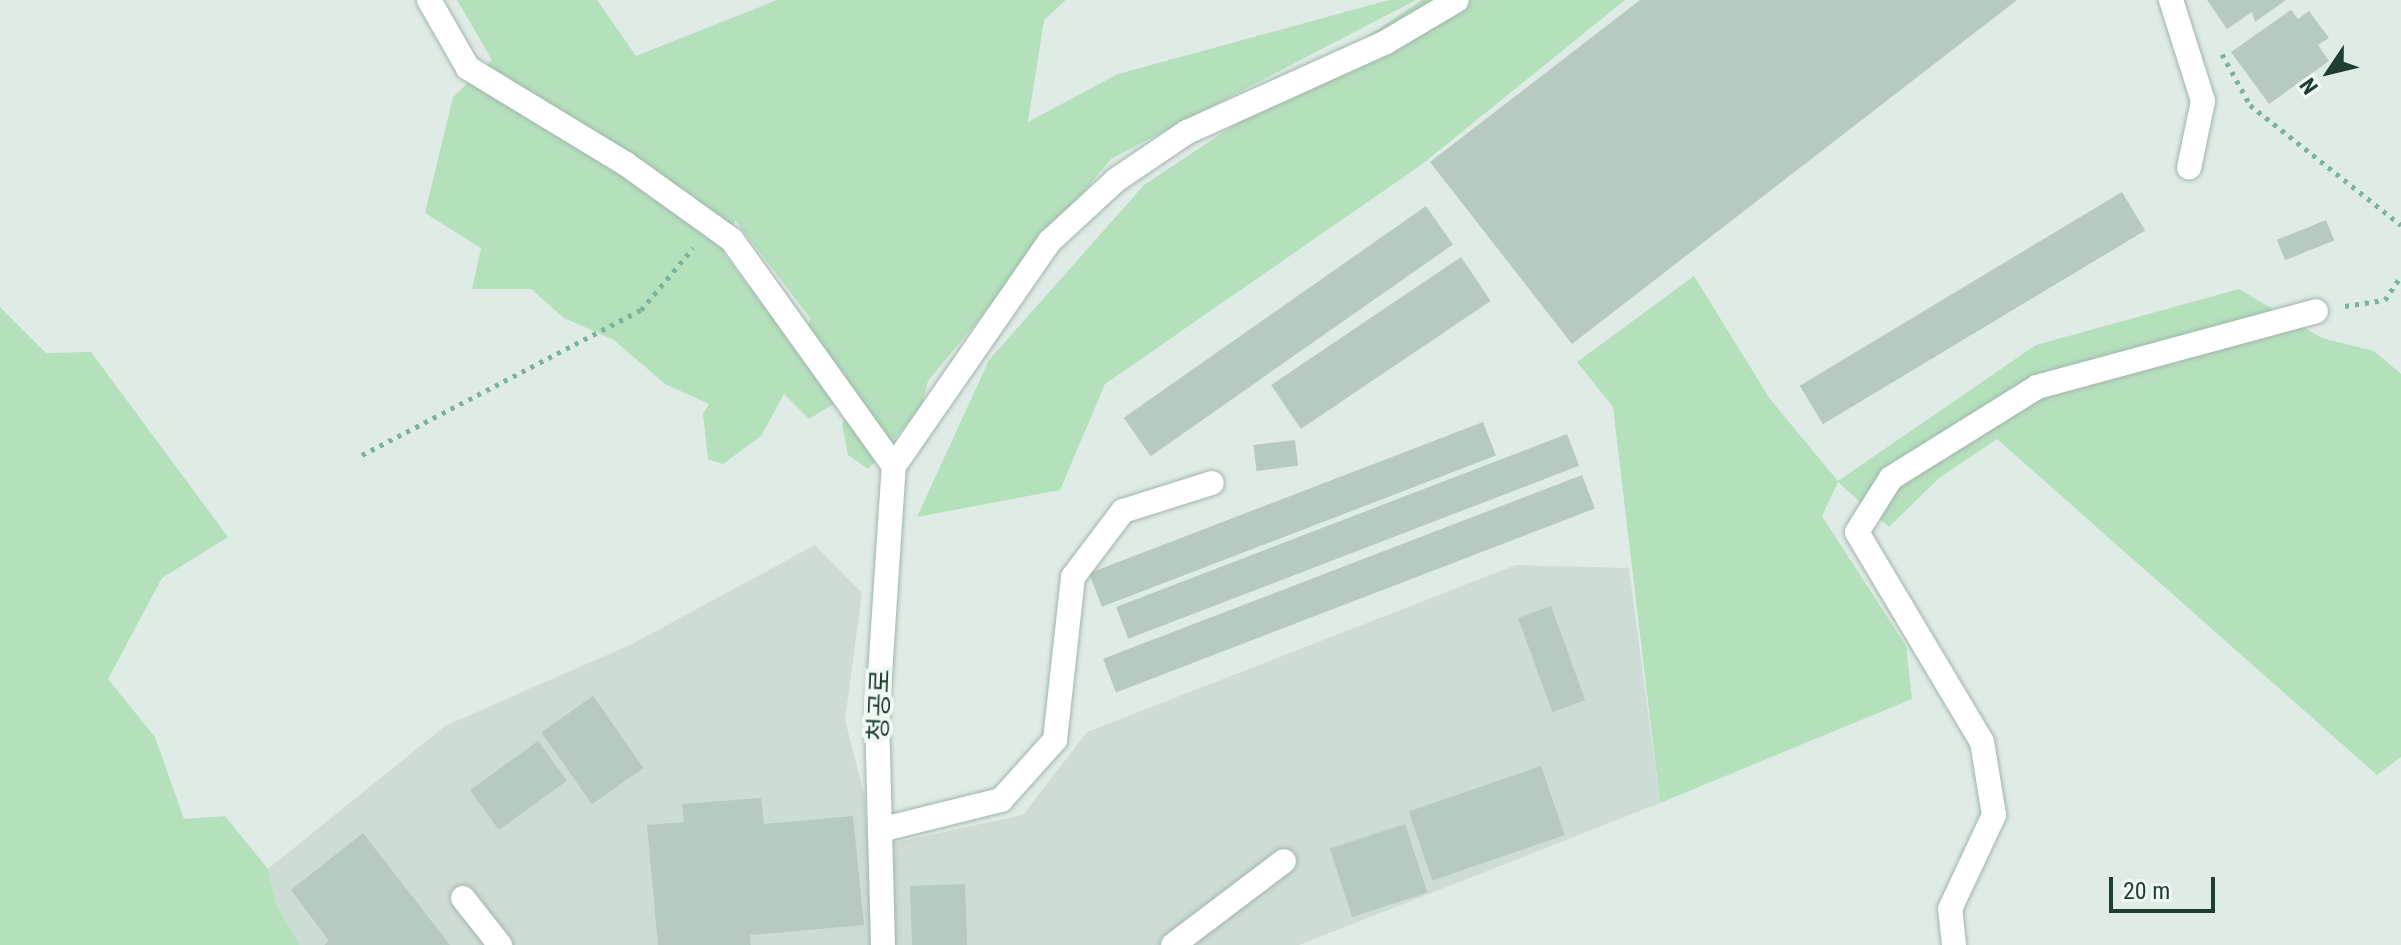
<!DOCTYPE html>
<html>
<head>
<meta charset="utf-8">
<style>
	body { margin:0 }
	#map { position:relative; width:2401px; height:945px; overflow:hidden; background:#dfece5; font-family:"Roboto Condensed","Noto Sans KR",sans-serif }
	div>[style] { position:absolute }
	.built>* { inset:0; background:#cddcd4 }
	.green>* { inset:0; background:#b5e0bc }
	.building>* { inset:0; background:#b7cac0; transform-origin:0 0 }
	.path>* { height:5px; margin-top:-2.5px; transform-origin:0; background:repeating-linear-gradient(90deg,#7bb49c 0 4px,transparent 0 10px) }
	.roads { filter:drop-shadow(0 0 2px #a1b4ac) drop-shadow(0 0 2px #a1b4ac) }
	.minor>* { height:24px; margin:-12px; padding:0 12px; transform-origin:12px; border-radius:12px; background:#fff }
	span { translate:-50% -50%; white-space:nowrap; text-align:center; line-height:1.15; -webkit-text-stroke:8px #f0f8f3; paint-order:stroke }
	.street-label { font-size:26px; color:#1e3e32 }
	.north { position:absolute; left:2289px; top:32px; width:80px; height:80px; -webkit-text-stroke:6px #f0f8f3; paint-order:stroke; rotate:235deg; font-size:22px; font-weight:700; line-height:32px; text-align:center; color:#1e3e32 }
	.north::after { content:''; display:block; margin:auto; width:28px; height:36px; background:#1e3e32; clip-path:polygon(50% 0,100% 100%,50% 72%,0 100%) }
	.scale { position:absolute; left:2109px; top:877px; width:106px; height:36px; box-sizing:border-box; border:4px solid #1e3e32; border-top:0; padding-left:10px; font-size:24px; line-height:28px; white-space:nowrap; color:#1e3e32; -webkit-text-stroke:6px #f0f8f3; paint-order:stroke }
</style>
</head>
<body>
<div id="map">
	<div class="built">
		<div style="clip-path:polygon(815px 545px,862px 593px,845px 720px,864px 794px,876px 945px,300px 945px,276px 904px,268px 869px,445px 726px,632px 644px)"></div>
		<div style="clip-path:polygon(1516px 565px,1629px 568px,1660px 803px,1299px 945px,893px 945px,892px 843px,1023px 815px,1087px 732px)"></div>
	</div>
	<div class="green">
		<div style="clip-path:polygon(evenodd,457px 0,597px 0,636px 56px,777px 0,1066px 0,1044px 20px,1028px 122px,1118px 74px,1389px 0,1416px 0,1111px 159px,928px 381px,921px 407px,868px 469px,848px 455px,842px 425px,855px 391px,809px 419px,784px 394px,761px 436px,723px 464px,708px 459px,703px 414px,709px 404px,665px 384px,614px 340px,564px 318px,531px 289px,472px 289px,481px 248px,425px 213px,453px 97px,492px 60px,457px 0,735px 220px,811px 319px,794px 346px,724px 254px,735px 220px)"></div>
		<div style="clip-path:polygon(1422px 0,1625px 0,1421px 165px,1105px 384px,1060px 490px,917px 517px,989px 360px,1144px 185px)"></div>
		<div style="clip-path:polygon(1694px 276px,1770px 399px,1838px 481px,2036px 345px,2239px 289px,2322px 338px,2374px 351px,2401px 374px,2401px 757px,2377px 775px,1997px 439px,1939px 478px,1889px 527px,1838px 482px,1822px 516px,1906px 646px,1912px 699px,1660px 803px,1613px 407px,1577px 362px)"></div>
		<div style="clip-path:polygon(0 307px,46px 353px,91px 352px,228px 537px,162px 578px,108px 679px,155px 737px,184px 819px,225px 816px,268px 869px,276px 904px,300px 945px,0 945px)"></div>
	</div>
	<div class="building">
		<div style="clip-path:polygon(1640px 0,2017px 0,1572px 344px,1430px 162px)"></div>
		<div style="clip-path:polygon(2207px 0,2286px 0,2255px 22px,2252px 12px,2227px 29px)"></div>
		<div style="clip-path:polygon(2291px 10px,2298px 19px,2309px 11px,2329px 38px,2318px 45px,2329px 61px,2269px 104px,2231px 52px)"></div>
		<div style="left:2122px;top:192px;width:45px;height:376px;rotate:59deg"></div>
		<div style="left:1426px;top:206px;width:47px;height:369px;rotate:55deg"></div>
		<div style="left:2326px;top:220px;width:22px;height:53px;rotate:68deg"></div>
		<div style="left:1461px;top:257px;width:53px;height:229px;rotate:56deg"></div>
		<div style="left:1483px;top:422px;width:36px;height:422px;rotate:69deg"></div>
		<div style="left:1567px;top:434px;width:34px;height:483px;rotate:69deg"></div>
		<div style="left:1295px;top:440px;width:26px;height:42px;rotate:83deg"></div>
		<div style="left:1582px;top:475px;width:36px;height:513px;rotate:69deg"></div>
		<div style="left:1551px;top:606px;width:100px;height:35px;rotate:70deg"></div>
		<div style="left:593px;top:696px;width:88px;height:63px;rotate:55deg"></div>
		<div style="left:538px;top:741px;width:49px;height:84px;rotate:54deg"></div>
		<div style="left:1541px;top:766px;width:73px;height:140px;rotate:71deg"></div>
		<div style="clip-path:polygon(761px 798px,764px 824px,853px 816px,864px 925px,750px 935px,751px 945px,658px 945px,647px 825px,684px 822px,682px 804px)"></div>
		<div style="left:1405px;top:824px;width:72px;height:79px;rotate:72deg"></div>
		<div style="clip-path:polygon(363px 833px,450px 945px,324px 945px,329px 941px,291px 890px)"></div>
		<div style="left:965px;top:884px;width:61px;height:55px;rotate:88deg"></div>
	</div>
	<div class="path">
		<div style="left:2222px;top:54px;width:58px;rotate:61.2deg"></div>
		<div style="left:2250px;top:105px;width:193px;rotate:38.5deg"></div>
		<div style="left:2345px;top:306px;width:40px;rotate:-8.5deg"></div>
		<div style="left:2385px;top:300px;width:29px;rotate:-56deg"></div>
		<div style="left:362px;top:455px;width:314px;rotate:-27.5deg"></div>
		<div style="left:641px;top:310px;width:81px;rotate:-50deg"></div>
	</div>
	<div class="roads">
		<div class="minor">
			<div style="left:429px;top:0;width:78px;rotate:60.2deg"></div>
			<div style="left:468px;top:68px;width:185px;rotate:31.3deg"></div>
			<div style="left:626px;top:164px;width:130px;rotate:35.6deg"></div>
			<div style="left:732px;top:240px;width:278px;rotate:54.4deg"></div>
			<div style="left:2171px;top:0;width:106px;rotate:72.4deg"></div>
			<div style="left:2203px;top:101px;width:68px;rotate:101.8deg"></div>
			<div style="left:894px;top:466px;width:274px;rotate:-55.3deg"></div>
			<div style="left:1050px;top:241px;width:90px;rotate:-42.7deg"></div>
			<div style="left:1116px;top:180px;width:86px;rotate:-34.1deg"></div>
			<div style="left:1187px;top:132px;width:218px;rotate:-24.3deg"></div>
			<div style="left:1386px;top:42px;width:82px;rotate:-30.6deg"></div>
			<div style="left:880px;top:830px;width:125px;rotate:-13.9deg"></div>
			<div style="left:1001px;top:800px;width:81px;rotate:-48deg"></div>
			<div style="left:1055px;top:740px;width:164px;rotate:-83.7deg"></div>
			<div style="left:1073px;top:577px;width:83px;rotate:-52.9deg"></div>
			<div style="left:1123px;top:511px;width:93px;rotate:-17.5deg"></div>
			<div style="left:463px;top:898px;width:60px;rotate:51.8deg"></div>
			<div style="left:883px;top:945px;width:226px;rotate:-91.5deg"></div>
			<div style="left:877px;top:719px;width:254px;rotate:-86.2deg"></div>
			<div style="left:1173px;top:945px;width:139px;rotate:-37.1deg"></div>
			<div style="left:1954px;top:945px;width:36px;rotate:-96deg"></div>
			<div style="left:1950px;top:909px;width:104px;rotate:-64.9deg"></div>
			<div style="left:1994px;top:815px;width:74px;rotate:-99.3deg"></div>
			<div style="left:1982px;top:742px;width:244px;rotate:-120.8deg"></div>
			<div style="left:1857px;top:532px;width:64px;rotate:-57.8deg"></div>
			<div style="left:1891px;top:478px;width:172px;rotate:-31.9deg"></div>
			<div style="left:2037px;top:387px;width:289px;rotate:-15.2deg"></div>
		</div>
	</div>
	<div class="street-label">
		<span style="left:880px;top:705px;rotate:-88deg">청공로</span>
	</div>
	<div class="north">N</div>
	<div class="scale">20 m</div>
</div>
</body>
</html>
